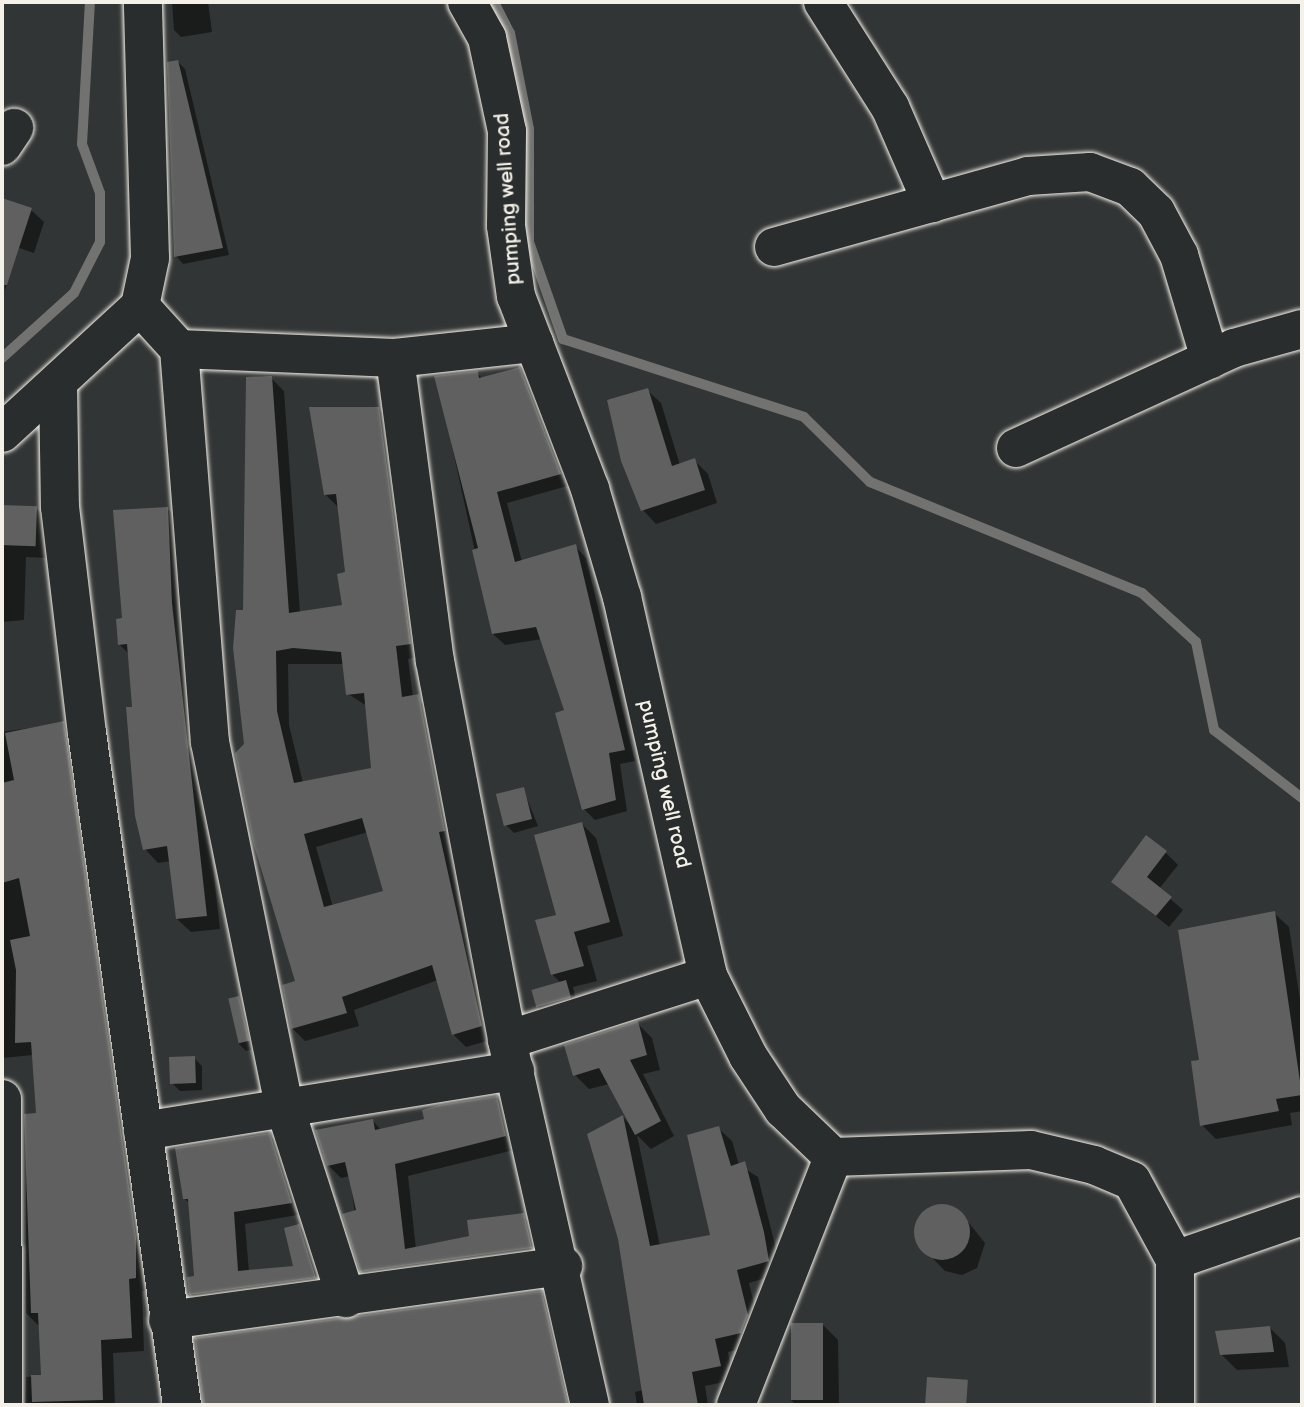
<!DOCTYPE html>
<html>
<head>
<meta charset="utf-8">
<style>
	body { margin:0 }
	#map { position:relative; width:1304px; height:1407px; overflow:hidden; background:#323535; font-family:"Balsamiq Sans",sans-serif }
	div>[style] { position:absolute }
	.shadow>* { inset:0; background:#0007 }
	.stream>* { height:10px; margin:-5px; padding:0 5px; transform-origin:5px; border-radius:5px; background:#727370 }
	.building>* { inset:0; background:#5f605f; transform-origin:0 0 }
	.round { border-radius:50% }
	.roads { filter:drop-shadow(0 0 2px #f4f1e8) drop-shadow(0 0 2px #f4f1e8) }
	.minor>* { height:38px; margin:-19px; padding:0 19px; transform-origin:19px; border-radius:19px; background:#2a2d2e }
	span { translate:-50% -50%; white-space:nowrap; text-align:center; line-height:1.15; -webkit-text-stroke:5px #2a2d2e; paint-order:stroke }
	.street-label { font-size:21px; color:#f4f1e8 }
	.frame { position:absolute; inset:0; border:4px solid #f4f1e8; pointer-events:none }
</style>
</head>
<body>
<div id="map">
	<div class="shadow">
		<div style="clip-path:polygon(172px 2px,208px 2px,212px 32px,181px 37px,174px 30px)"></div>
		<div style="clip-path:polygon(178px 62px,185px 69px,229px 255px,183px 264px,176px 256px)"></div>
		<div style="clip-path:polygon(2px 200px,31px 210px,44px 222px,34px 253px,19px 248px,5px 290px)"></div>
		<div style="clip-path:polygon(519px 369px,531px 381px,571px 485px,507px 503px,522px 562px,575px 546px,586px 558px,635px 761px,620px 764px,627px 811px,595px 820px,584px 809px,567px 711px,542px 639px,505px 645px,493px 634px,437px 378px,477px 373px,483px 379px)"></div>
		<div style="clip-path:polygon(evenodd,271px 378px,284px 391px,300px 613px,344px 606px,347px 574px,338px 507px,325px 494px,379px 409px,392px 422px,423px 656px,408px 659px,413px 697px,431px 709px,494px 1039px,466px 1047px,453px 1034px,438px 980px,354px 1010px,359px 1026px,305px 1041px,292px 1028px,297px 982px,246px 745px,245px 612px,271px 378px,288px 664px,344px 664px,348px 694px,367px 706px,373px 770px,303px 783px,289px 725px,288px 664px,271px 378px,368px 832px,385px 892px,333px 907px,316px 847px,368px 832px)"></div>
		<div style="clip-path:polygon(647px 390px,661px 403px,680px 465px,694px 460px,708px 474px,717px 503px,656px 524px,643px 510px)"></div>
		<div style="clip-path:polygon(2px 506px,36px 508px,48px 520px,47px 558px,26px 557px,24px 620px,2px 622px)"></div>
		<div style="clip-path:polygon(168px 509px,181px 523px,185px 618px,220px 929px,191px 932px,177px 919px,171px 861px,158px 863px,145px 849px,129px 654px,119px 644px)"></div>
		<div style="clip-path:polygon(63px 723px,76px 736px,148px 1291px,142px 1291px,144px 1351px,113px 1353px,115px 1405px,25px 1405px,26px 1377px,43px 1376px,40px 1327px,26px 1313px,26px 1116px,38px 1115px,33px 1055px,2px 1058px,2px 732px)"></div>
		<div style="clip-path:polygon(523px 789px,538px 826px,514px 833px,506px 825px)"></div>
		<div style="clip-path:polygon(582px 824px,596px 838px,623px 936px,587px 946px,597px 981px,573px 987px,577px 1004px,545px 1014px,538px 1007px,561px 983px,552px 974px,558px 916px)"></div>
		<div style="clip-path:polygon(1166px 853px,1178px 865px,1159px 889px,1183px 910px,1169px 927px,1114px 882px)"></div>
		<div style="clip-path:polygon(1274px 913px,1289px 927px,1302px 1013px,1302px 1111px,1290px 1113px,1292px 1125px,1216px 1139px,1202px 1125px,1201px 1061px)"></div>
		<div style="clip-path:polygon(239px 998px,255px 1049px,246px 1051px,239px 1044px)"></div>
		<div style="clip-path:polygon(637px 1023px,652px 1038px,660px 1070px,643px 1074px,674px 1136px,651px 1149px,637px 1135px,660px 1246px,713px 1236px,718px 1128px,732px 1141px,739px 1165px,758px 1177px,782px 1273px,749px 1283px,760px 1329px,754px 1346px,728px 1352px,733px 1380px,705px 1386px,708px 1405px,637px 1405px,635px 1392px,643px 1390px,623px 1117px,629px 1124px,609px 1084px,589px 1089px,575px 1075px)"></div>
		<div style="clip-path:polygon(194px 1058px,202px 1066px,202px 1090px,180px 1091px,172px 1083px)"></div>
		<div style="clip-path:polygon(497px 1098px,510px 1111px,518px 1149px,408px 1176px,416px 1249px,471px 1237px,522px 1215px,535px 1228px,544px 1261px,375px 1284px,362px 1271px,350px 1176px,341px 1178px,328px 1165px,372px 1120px,382px 1131px)"></div>
		<div style="clip-path:polygon(269px 1135px,281px 1146px,303px 1214px,245px 1224px,249px 1272px,295px 1268px,299px 1226px,311px 1238px,327px 1289px,202px 1306px,191px 1294px,196px 1277px,191px 1205px,184px 1198px)"></div>
		<div style="clip-path:polygon(943px 1205px,960px 1212px,985px 1243px,977px 1268px,962px 1275px,945px 1271px,917px 1242px,921px 1216px)"></div>
		<div style="clip-path:polygon(541px 1293px,554px 1305px,577px 1405px,202px 1405px,197px 1340px)"></div>
		<div style="clip-path:polygon(822px 1324px,838px 1340px,839px 1405px,796px 1405px,791px 1400px)"></div>
		<div style="clip-path:polygon(1269px 1327px,1285px 1343px,1289px 1367px,1237px 1370px,1222px 1355px)"></div>
	</div>
	<div class="stream">
		<div style="left:494px;top:2px;width:35px;rotate:63deg"></div>
		<div style="left:510px;top:33px;width:98px;rotate:78.8deg"></div>
		<div style="left:529px;top:129px;width:113px;rotate:90deg"></div>
		<div style="left:529px;top:242px;width:103px;rotate:70.7deg"></div>
		<div style="left:563px;top:339px;width:253px;rotate:17.9deg"></div>
		<div style="left:804px;top:417px;width:93px;rotate:44.6deg"></div>
		<div style="left:870px;top:482px;width:294px;rotate:22.2deg"></div>
		<div style="left:1142px;top:593px;width:73px;rotate:42.2deg"></div>
		<div style="left:1196px;top:642px;width:90px;rotate:78.4deg"></div>
		<div style="left:1214px;top:730px;width:111px;rotate:37.7deg"></div>
		<div style="left:2px;top:358px;width:97px;rotate:-42.1deg"></div>
		<div style="left:74px;top:293px;width:57px;rotate:-63deg"></div>
		<div style="left:100px;top:242px;width:49px;rotate:-90deg"></div>
		<div style="left:100px;top:193px;width:52px;rotate:-110.2deg"></div>
		<div style="left:82px;top:144px;width:142px;rotate:-86.8deg"></div>
	</div>
	<div class="building">
		<div style="clip-path:polygon(178px 60px,223px 248px,174px 257px,167px 62px)"></div>
		<div style="clip-path:polygon(2px 198px,32px 208px,7px 285px,2px 285px)"></div>
		<div style="clip-path:polygon(520px 367px,561px 474px,497px 492px,515px 562px,576px 544px,625px 750px,609px 753px,616px 800px,582px 810px,555px 713px,564px 710px,536px 627px,492px 634px,472px 550px,478px 548px,434px 376px,478px 371px,479px 378px)"></div>
		<div style="clip-path:polygon(evenodd,272px 376px,289px 613px,342px 605px,337px 574px,345px 572px,336px 494px,324px 495px,309px 407px,379px 407px,411px 644px,396px 646px,402px 697px,419px 694px,445px 831px,439px 832px,482px 1026px,452px 1035px,432px 965px,342px 997px,347px 1013px,291px 1029px,282px 985px,295px 981px,253px 842px,235px 753px,244px 744px,233px 648px,236px 610px,243px 610px,246px 377px,272px 376px,293px 648px,341px 652px,346px 695px,364px 693px,371px 768px,294px 783px,277px 711px,276px 651px,293px 648px,272px 376px,362px 818px,383px 891px,324px 907px,304px 834px,362px 818px)"></div>
		<div style="clip-path:polygon(648px 388px,672px 466px,695px 458px,705px 490px,641px 511px,621px 461px,607px 400px)"></div>
		<div style="left:2px;top:505px;width:35px;height:40px;rotate:2deg"></div>
		<div style="clip-path:polygon(168px 507px,172px 603px,207px 916px,176px 919px,167px 846px,143px 850px,135px 816px,126px 707px,132px 707px,127px 644px,118px 645px,116px 619px,122px 618px,113px 510px)"></div>
		<div style="clip-path:polygon(64px 721px,136px 1237px,136px 1278px,129px 1279px,132px 1338px,101px 1340px,103px 1400px,32px 1402px,31px 1375px,41px 1375px,38px 1313px,31px 1313px,24px 1114px,36px 1113px,31px 1042px,15px 1043px,16px 970px,10px 940px,30px 936px,19px 878px,2px 883px,2px 783px,14px 780px,5px 733px)"></div>
		<div style="left:524px;top:787px;width:33px;height:29px;rotate:76deg"></div>
		<div style="clip-path:polygon(582px 822px,610px 922px,574px 932px,584px 966px,551px 975px,535px 920px,556px 915px,534px 835px)"></div>
		<div style="clip-path:polygon(1146px 835px,1167px 851px,1147px 877px,1172px 897px,1156px 916px,1111px 882px)"></div>
		<div style="clip-path:polygon(1275px 911px,1302px 1095px,1276px 1099px,1279px 1111px,1200px 1126px,1191px 1061px,1199px 1060px,1178px 930px)"></div>
		<div style="left:566px;top:980px;width:18px;height:36px;rotate:74deg"></div>
		<div style="left:239px;top:996px;width:46px;height:11px;rotate:77deg"></div>
		<div style="clip-path:polygon(638px 1021px,647px 1055px,630px 1060px,661px 1121px,635px 1135px,599px 1068px,573px 1076px,564px 1045px)"></div>
		<div style="left:195px;top:1056px;width:27px;height:26px;rotate:88deg"></div>
		<div style="clip-path:polygon(497px 1096px,506px 1136px,395px 1164px,405px 1249px,469px 1236px,467px 1220px,524px 1213px,532px 1248px,360px 1272px,342px 1214px,356px 1210px,345px 1162px,327px 1166px,315px 1130px,373px 1119px,375px 1130px,424px 1119px,422px 1110px,439px 1105px)"></div>
		<div style="clip-path:polygon(623px 1115px,650px 1246px,710px 1235px,687px 1135px,719px 1126px,731px 1166px,745px 1161px,764px 1232px,769px 1261px,737px 1270px,748px 1315px,741px 1333px,715px 1339px,721px 1366px,692px 1372px,698px 1405px,644px 1405px,618px 1239px,587px 1134px)"></div>
		<div style="clip-path:polygon(270px 1133px,292px 1203px,234px 1212px,238px 1271px,293px 1266px,284px 1228px,299px 1224px,316px 1278px,189px 1295px,187px 1277px,194px 1276px,188px 1199px,183px 1199px,175px 1148px)"></div>
		<div class="round" style="left:914px;top:1204px;width:56px;height:56px"></div>
		<div style="clip-path:polygon(542px 1291px,568px 1405px,203px 1405px,195px 1338px)"></div>
		<div style="left:791px;top:1323px;width:32px;height:77px"></div>
		<div style="clip-path:polygon(1270px 1326px,1274px 1352px,1220px 1355px,1215px 1331px)"></div>
		<div style="left:927px;top:1377px;width:41px;height:28px;rotate:4deg"></div>
	</div>
	<div class="roads">
		<div class="minor">
			<div style="left:467px;top:2px;width:41px;rotate:60.9deg"></div>
			<div style="left:487px;top:38px;width:95px;rotate:77.9deg"></div>
			<div style="left:507px;top:131px;width:95px;rotate:90.6deg"></div>
			<div style="left:506px;top:226px;width:71px;rotate:81.9deg"></div>
			<div style="left:516px;top:296px;width:207px;rotate:69deg"></div>
			<div style="left:590px;top:489px;width:113px;rotate:73.5deg"></div>
			<div style="left:622px;top:597px;width:389px;rotate:77.2deg"></div>
			<div style="left:708px;top:976px;width:89px;rotate:63.4deg"></div>
			<div style="left:748px;top:1056px;width:64px;rotate:56.6deg"></div>
			<div style="left:783px;top:1109px;width:69px;rotate:43.8deg"></div>
			<div style="left:833px;top:1157px;width:198px;rotate:-2deg"></div>
			<div style="left:1031px;top:1150px;width:65px;rotate:13.4deg"></div>
			<div style="left:1094px;top:1165px;width:41px;rotate:22.8deg"></div>
			<div style="left:1132px;top:1181px;width:90px;rotate:61.4deg"></div>
			<div style="left:823px;top:2px;width:125px;rotate:57.5deg"></div>
			<div style="left:890px;top:107px;width:105px;rotate:66.4deg"></div>
			<div style="left:2px;top:146px;width:22px;rotate:-56deg"></div>
			<div style="left:774px;top:247px;width:264px;rotate:-15.6deg"></div>
			<div style="left:1028px;top:176px;width:62px;rotate:-3.7deg"></div>
			<div style="left:1090px;top:172px;width:43px;rotate:20.6deg"></div>
			<div style="left:1130px;top:187px;width:36px;rotate:44deg"></div>
			<div style="left:1156px;top:212px;width:49px;rotate:61.9deg"></div>
			<div style="left:1179px;top:255px;width:109px;rotate:73.4deg"></div>
			<div style="left:140px;top:306px;width:58px;rotate:47.8deg"></div>
			<div style="left:179px;top:349px;width:394px;rotate:85.5deg"></div>
			<div style="left:210px;top:742px;width:370px;rotate:78.5deg"></div>
			<div style="left:284px;top:1105px;width:203px;rotate:72.2deg"></div>
			<div style="left:179px;top:349px;width:216px;rotate:2.4deg"></div>
			<div style="left:395px;top:358px;width:140px;rotate:-6.2deg"></div>
			<div style="left:395px;top:358px;width:306px;rotate:82.5deg"></div>
			<div style="left:435px;top:661px;width:386px;rotate:79.2deg"></div>
			<div style="left:507px;top:1040px;width:374px;rotate:77.2deg"></div>
			<div style="left:58px;top:384px;width:123px;rotate:89.1deg"></div>
			<div style="left:60px;top:507px;width:228px;rotate:83.2deg"></div>
			<div style="left:87px;top:733px;width:679px;rotate:81.95deg"></div>
			<div style="left:2px;top:433px;width:188px;rotate:-42.6deg"></div>
			<div style="left:140px;top:306px;width:49px;rotate:-78.2deg"></div>
			<div style="left:150px;top:258px;width:256px;rotate:-91.6deg"></div>
			<div style="left:1016px;top:448px;width:240px;rotate:-24.6deg"></div>
			<div style="left:1234px;top:348px;width:71px;rotate:-15.6deg"></div>
			<div style="left:507px;top:1040px;width:211px;rotate:-17.7deg"></div>
			<div style="left:2px;top:1099px;width:306px;rotate:89.8deg"></div>
			<div style="left:143px;top:1131px;width:377px;rotate:-9.2deg"></div>
			<div style="left:168px;top:1320px;width:399px;rotate:-7.8deg"></div>
			<div style="left:736px;top:1405px;width:266px;rotate:-68.6deg"></div>
			<div style="left:1175px;top:1405px;width:145px;rotate:-90deg"></div>
			<div style="left:1175px;top:1260px;width:134px;rotate:-19.1deg"></div>
		</div>
	</div>
	<div class="street-label">
		<span style="left:508px;top:199px;rotate:-94deg">pumping well road</span>
		<span style="left:664px;top:784px;rotate:77deg">pumping well road</span>
	</div>
	<div class="frame"></div>
</div>
</body>
</html>
